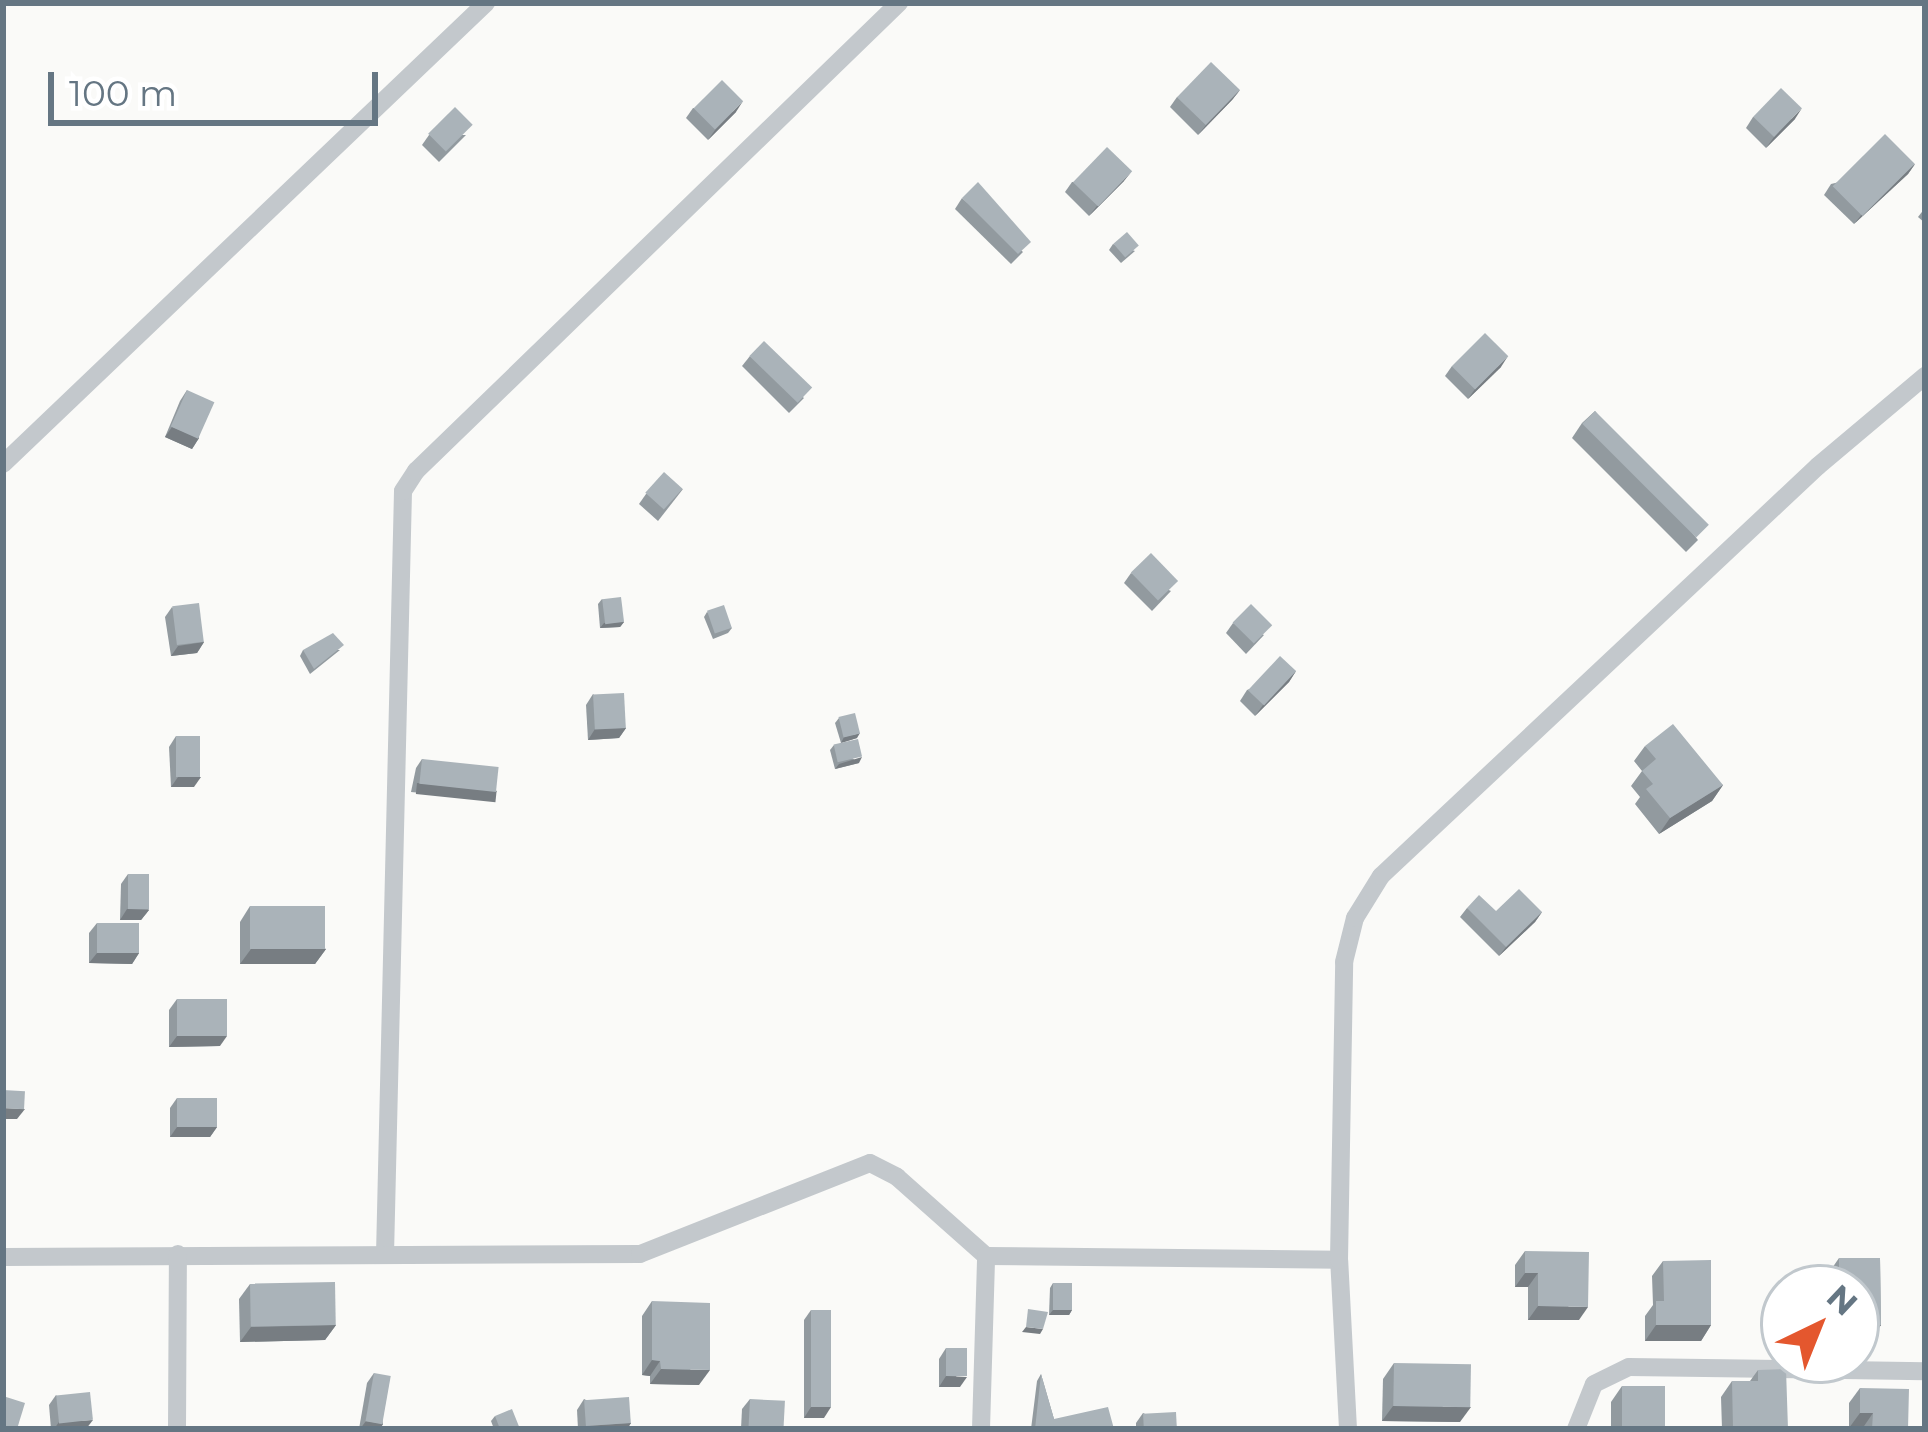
<!DOCTYPE html>
<html>
<head>
<meta charset="utf-8">
<style>
	body { margin:0 }
	#map { position:relative; width:1928px; height:1432px; overflow:hidden; background:#fafaf8; font-family:Montserrat,sans-serif }
	div>[style] { position:absolute }
	.minor>* { height:18px; margin:-9px; padding:0 9px; transform-origin:9px; border-radius:9px; background:#c3c8cc }
	.wall>* { inset:0; background:#929a9f }
	.shaded-wall>* { inset:0; background:#777d82; transform-origin:0 0 }
	.building>* { inset:0; background:#aab3b9; transform-origin:0 0 }
	span { translate:-50% -50%; white-space:nowrap; text-align:center; line-height:1.15; -webkit-text-stroke:12px #fff; paint-order:stroke }
	.frame { position:absolute; inset:0; border:6px solid #657683; pointer-events:none }
	.north { position:absolute; left:1760px; top:1264px; width:120px; height:120px; box-sizing:border-box; background:#fff; border:3px solid #c1c8cd; border-radius:50%; rotate:43deg; font-size:33px; font-weight:700; line-height:48px; text-align:center; color:#657683 }
	.north::after { content:''; display:block; margin:auto; width:42px; height:54px; background:#e4572e; clip-path:polygon(50% 0,100% 100%,50% 72%,0 100%) }
	.scale { position:absolute; left:48px; top:72px; width:330px; height:54px; box-sizing:border-box; border:6px solid #657683; border-top:0; padding-left:15px; font-size:36px; line-height:42px; white-space:nowrap; color:#657683; -webkit-text-stroke:9px #fff; paint-order:stroke }
</style>
</head>
<body>
<div id="map">
	<div class="minor">
		<div style="left:3px;top:464px;width:668px;rotate:-43.66deg"></div>
		<div style="left:385px;top:1255px;width:764px;rotate:-88.65deg"></div>
		<div style="left:403px;top:491px;width:24px;rotate:-57deg"></div>
		<div style="left:416px;top:471px;width:673px;rotate:-44.1deg"></div>
		<div style="left:3px;top:1257px;width:637px;rotate:-0.27deg"></div>
		<div style="left:640px;top:1254px;width:247px;rotate:-21.6deg"></div>
		<div style="left:870px;top:1163px;width:30px;rotate:27deg"></div>
		<div style="left:897px;top:1177px;width:119px;rotate:41.6deg"></div>
		<div style="left:177px;top:1429px;width:175px;rotate:-89.7deg"></div>
		<div style="left:981px;top:1429px;width:173px;rotate:-88.3deg"></div>
		<div style="left:986px;top:1256px;width:353px;rotate:0.6deg"></div>
		<div style="left:1348px;top:1429px;width:169px;rotate:-93deg"></div>
		<div style="left:1339px;top:1260px;width:298px;rotate:-89deg"></div>
		<div style="left:1344px;top:962px;width:45px;rotate:-76deg"></div>
		<div style="left:1355px;top:918px;width:49px;rotate:-58.2deg"></div>
		<div style="left:1381px;top:876px;width:599px;rotate:-43.17deg"></div>
		<div style="left:1818px;top:466px;width:140px;rotate:-40.1deg"></div>
		<div style="left:1576px;top:1429px;width:48px;rotate:-68.2deg"></div>
		<div style="left:1594px;top:1384px;width:39px;rotate:-26deg"></div>
		<div style="left:1629px;top:1367px;width:296px;rotate:0.8deg"></div>
	</div>
	<div class="wall">
		<div style="clip-path:polygon(1240px 90px,1232px 100px,1198px 135px,1170px 107px,1177px 97px)"></div>
		<div style="clip-path:polygon(693px 108px,736px 112px,708px 140px,686px 118px)"></div>
		<div style="clip-path:polygon(1753px 117px,1795px 119px,1766px 148px,1746px 128px)"></div>
		<div style="clip-path:polygon(429px 135px,466px 135px,439px 162px,422px 145px)"></div>
		<div style="clip-path:polygon(1915px 164px,1908px 174px,1854px 224px,1824px 195px,1831px 184px)"></div>
		<div style="clip-path:polygon(1124px 181px,1089px 216px,1065px 192px,1072px 182px)"></div>
		<div style="clip-path:polygon(962px 198px,1023px 252px,1011px 264px,955px 209px)"></div>
		<div style="clip-path:polygon(1925px 208px,1925px 223px,1918px 217px)"></div>
		<div style="clip-path:polygon(1113px 244px,1135px 251px,1121px 263px,1109px 250px)"></div>
		<div style="clip-path:polygon(750px 356px,804px 398px,789px 413px,742px 366px)"></div>
		<div style="clip-path:polygon(1452px 366px,1501px 367px,1468px 399px,1445px 376px)"></div>
		<div style="clip-path:polygon(187px 390px,199px 438px,192px 449px,165px 437px,180px 401px)"></div>
		<div style="clip-path:polygon(1595px 411px,1698px 540px,1686px 552px,1572px 438px,1582px 423px)"></div>
		<div style="clip-path:polygon(683px 489px,658px 521px,639px 504px,646px 494px)"></div>
		<div style="clip-path:polygon(1131px 573px,1171px 591px,1152px 611px,1124px 583px)"></div>
		<div style="clip-path:polygon(602px 599px,624px 622px,620px 627px,600px 628px,598px 604px)"></div>
		<div style="clip-path:polygon(172px 607px,204px 642px,197px 653px,171px 656px,165px 617px)"></div>
		<div style="clip-path:polygon(707px 612px,732px 628px,728px 633px,713px 639px,704px 617px)"></div>
		<div style="clip-path:polygon(1233px 623px,1264px 635px,1246px 654px,1226px 633px)"></div>
		<div style="clip-path:polygon(303px 650px,340px 650px,310px 674px,300px 656px)"></div>
		<div style="clip-path:polygon(1296px 671px,1289px 682px,1255px 716px,1240px 701px,1247px 690px)"></div>
		<div style="clip-path:polygon(593px 694px,626px 728px,619px 738px,588px 740px,586px 705px)"></div>
		<div style="clip-path:polygon(839px 718px,857px 738px,841px 743px,835px 723px)"></div>
		<div style="clip-path:polygon(176px 736px,194px 787px,171px 787px,169px 747px)"></div>
		<div style="clip-path:polygon(834px 745px,859px 763px,835px 769px,830px 750px)"></div>
		<div style="clip-path:polygon(1645px 746px,1723px 785px,1712px 801px,1659px 834px,1635px 804px,1640px 797px,1631px 786px,1642px 771px,1634px 761px)"></div>
		<div style="clip-path:polygon(422px 759px,497px 791px,491px 800px,411px 792px,416px 768px)"></div>
		<div style="clip-path:polygon(128px 874px,149px 910px,141px 920px,120px 920px,121px 884px)"></div>
		<div style="clip-path:polygon(250px 906px,326px 949px,315px 964px,240px 964px,240px 922px)"></div>
		<div style="clip-path:polygon(1467px 908px,1496px 911px,1542px 912px,1535px 922px,1499px 956px,1460px 917px)"></div>
		<div style="clip-path:polygon(97px 923px,139px 953px,132px 964px,89px 963px,89px 933px)"></div>
		<div style="clip-path:polygon(177px 999px,220px 1046px,169px 1047px,169px 1010px)"></div>
		<div style="clip-path:polygon(177px 1098px,217px 1127px,210px 1137px,170px 1137px,170px 1108px)"></div>
		<div style="clip-path:polygon(1525px 1251px,1579px 1320px,1528px 1320px,1528px 1287px,1515px 1287px,1515px 1265px)"></div>
		<div style="clip-path:polygon(1839px 1258px,1880px 1258px,1881px 1325px,1870px 1340px,1856px 1340px,1856px 1288px,1828px 1288px,1828px 1274px)"></div>
		<div style="clip-path:polygon(1663px 1261px,1711px 1325px,1701px 1341px,1645px 1341px,1645px 1316px,1653px 1305px,1652px 1276px)"></div>
		<div style="clip-path:polygon(1053px 1283px,1072px 1310px,1069px 1315px,1049px 1315px,1050px 1288px)"></div>
		<div style="clip-path:polygon(250px 1284px,336px 1325px,325px 1340px,240px 1342px,239px 1299px)"></div>
		<div style="clip-path:polygon(652px 1301px,699px 1385px,650px 1384px,650px 1376px,642px 1375px,642px 1316px)"></div>
		<div style="clip-path:polygon(811px 1310px,824px 1418px,804px 1418px,804px 1320px)"></div>
		<div style="clip-path:polygon(946px 1348px,960px 1387px,939px 1387px,939px 1359px)"></div>
		<div style="clip-path:polygon(1394px 1363px,1460px 1422px,1382px 1421px,1383px 1379px)"></div>
		<div style="clip-path:polygon(1758px 1370px,1788px 1429px,1722px 1429px,1721px 1397px,1732px 1381px,1750px 1381px)"></div>
		<div style="clip-path:polygon(374px 1373px,383px 1424px,380px 1429px,359px 1429px,367px 1383px)"></div>
		<div style="clip-path:polygon(1041px 1374px,1054px 1419px,1114px 1429px,1031px 1429px,1037px 1381px)"></div>
		<div style="clip-path:polygon(1622px 1386px,1665px 1429px,1611px 1429px,1611px 1402px)"></div>
		<div style="clip-path:polygon(1860px 1388px,1908px 1429px,1849px 1428px,1849px 1403px)"></div>
		<div style="clip-path:polygon(56px 1395px,86px 1429px,51px 1429px,49px 1405px)"></div>
		<div style="clip-path:polygon(584px 1399px,631px 1423px,627px 1429px,578px 1429px,577px 1410px)"></div>
		<div style="clip-path:polygon(750px 1399px,783px 1429px,741px 1429px,742px 1409px)"></div>
		<div style="clip-path:polygon(1143px 1413px,1177px 1429px,1136px 1429px,1136px 1423px)"></div>
		<div style="clip-path:polygon(495px 1416px,520px 1429px,494px 1429px,491px 1421px)"></div>
	</div>
	<div class="shaded-wall">
		<div style="clip-path:polygon(1240px 90px,1232px 100px,1198px 135px,1206px 125px)"></div>
		<div style="clip-path:polygon(743px 101px,736px 112px,708px 140px,715px 130px)"></div>
		<div style="clip-path:polygon(1802px 108px,1795px 119px,1766px 148px,1774px 137px)"></div>
		<div style="clip-path:polygon(1915px 164px,1908px 174px,1854px 224px,1862px 214px)"></div>
		<div style="clip-path:polygon(1132px 171px,1124px 181px,1089px 216px,1097px 206px)"></div>
		<div style="clip-path:polygon(1508px 356px,1501px 367px,1468px 399px,1475px 389px)"></div>
		<div style="clip-path:polygon(172px 427px,199px 438px,192px 449px,165px 437px)"></div>
		<div style="clip-path:polygon(624px 622px,620px 627px,600px 628px,604px 623px)"></div>
		<div style="clip-path:polygon(204px 642px,197px 653px,171px 656px,178px 646px)"></div>
		<div style="clip-path:polygon(1296px 671px,1289px 682px,1255px 716px,1263px 705px)"></div>
		<div style="clip-path:polygon(626px 728px,619px 738px,588px 740px,595px 729px)"></div>
		<div style="clip-path:polygon(860px 733px,857px 738px,841px 743px,844px 737px)"></div>
		<div style="clip-path:polygon(862px 757px,859px 763px,835px 769px,839px 764px)"></div>
		<div style="clip-path:polygon(178px 777px,201px 777px,194px 787px,171px 787px)"></div>
		<div style="left:417px;top:783px;width:80px;height:11px;rotate:6deg"></div>
		<div style="clip-path:polygon(1723px 785px,1712px 801px,1659px 834px,1670px 818px)"></div>
		<div style="clip-path:polygon(127px 909px,149px 910px,141px 920px,120px 920px)"></div>
		<div style="clip-path:polygon(1542px 912px,1535px 922px,1499px 956px,1506px 947px)"></div>
		<div style="clip-path:polygon(251px 949px,326px 949px,315px 964px,240px 964px)"></div>
		<div style="clip-path:polygon(97px 953px,139px 953px,132px 964px,89px 963px)"></div>
		<div style="clip-path:polygon(177px 1036px,227px 1036px,220px 1046px,169px 1047px)"></div>
		<div style="clip-path:polygon(3px 1108px,25px 1109px,17px 1119px,3px 1119px)"></div>
		<div style="clip-path:polygon(177px 1127px,217px 1127px,210px 1137px,170px 1137px)"></div>
		<div style="clip-path:polygon(1525px 1273px,1538px 1273px,1528px 1287px,1515px 1287px)"></div>
		<div style="clip-path:polygon(1538px 1306px,1588px 1307px,1579px 1320px,1528px 1320px)"></div>
		<div style="clip-path:polygon(1053px 1310px,1072px 1310px,1069px 1315px,1049px 1315px)"></div>
		<div style="clip-path:polygon(336px 1325px,325px 1340px,240px 1342px,251px 1327px)"></div>
		<div style="clip-path:polygon(1656px 1325px,1711px 1325px,1701px 1341px,1645px 1341px)"></div>
		<div style="clip-path:polygon(1856px 1325px,1881px 1325px,1870px 1340px,1856px 1340px)"></div>
		<div style="clip-path:polygon(1026px 1327px,1043px 1329px,1040px 1334px,1022px 1332px)"></div>
		<div style="clip-path:polygon(652px 1360px,660px 1361px,650px 1376px,642px 1375px)"></div>
		<div style="clip-path:polygon(661px 1369px,710px 1370px,699px 1385px,650px 1384px)"></div>
		<div style="clip-path:polygon(946px 1376px,967px 1377px,960px 1387px,939px 1387px)"></div>
		<div style="clip-path:polygon(1393px 1406px,1471px 1407px,1460px 1422px,1382px 1421px)"></div>
		<div style="clip-path:polygon(811px 1407px,831px 1407px,824px 1418px,804px 1418px)"></div>
		<div style="clip-path:polygon(1860px 1413px,1873px 1413px,1862px 1429px,1849px 1428px)"></div>
		<div style="clip-path:polygon(93px 1420px,86px 1429px,54px 1429px,59px 1422px)"></div>
		<div style="clip-path:polygon(366px 1421px,383px 1424px,380px 1429px,360px 1429px)"></div>
		<div style="clip-path:polygon(631px 1423px,627px 1429px,584px 1429px,586px 1426px)"></div>
		<div style="clip-path:polygon(748px 1426px,783px 1429px,746px 1429px)"></div>
	</div>
	<div class="building">
		<div style="left:1211px;top:62px;width:40px;height:49px;rotate:44deg"></div>
		<div style="left:722px;top:80px;width:30px;height:40px;rotate:45deg"></div>
		<div style="left:1781px;top:88px;width:29px;height:40px;rotate:44deg"></div>
		<div style="left:455px;top:107px;width:25px;height:38px;rotate:45deg"></div>
		<div style="left:1885px;top:134px;width:42px;height:74px;rotate:45deg"></div>
		<div style="left:1107px;top:147px;width:35px;height:49px;rotate:44deg"></div>
		<div style="clip-path:polygon(978px 182px,1031px 242px,1018px 254px,962px 198px)"></div>
		<div style="left:1127px;top:232px;width:18px;height:18px;rotate:49deg"></div>
		<div style="left:1485px;top:333px;width:33px;height:47px;rotate:45deg"></div>
		<div style="left:764px;top:341px;width:67px;height:21px;rotate:44deg"></div>
		<div style="left:187px;top:390px;width:30px;height:40px;rotate:24deg"></div>
		<div style="left:1595px;top:411px;width:161px;height:18px;rotate:45deg"></div>
		<div style="left:664px;top:472px;width:25px;height:28px;rotate:42deg"></div>
		<div style="left:1151px;top:553px;width:39px;height:28px;rotate:46deg"></div>
		<div style="left:621px;top:597px;width:25px;height:19px;rotate:83deg"></div>
		<div style="left:199px;top:603px;width:39px;height:27px;rotate:83deg"></div>
		<div style="left:1251px;top:604px;width:30px;height:26px;rotate:45deg"></div>
		<div style="left:724px;top:605px;width:24px;height:18px;rotate:71deg"></div>
		<div style="clip-path:polygon(333px 633px,344px 645px,314px 669px,303px 650px)"></div>
		<div style="left:1280px;top:656px;width:22px;height:47px;rotate:43deg"></div>
		<div style="left:624px;top:693px;width:35px;height:31px;rotate:87deg"></div>
		<div style="left:855px;top:713px;width:21px;height:17px;rotate:76deg"></div>
		<div style="clip-path:polygon(1673px 724px,1723px 785px,1670px 818px,1646px 789px,1653px 784px,1642px 771px,1656px 759px,1645px 746px)"></div>
		<div style="left:176px;top:736px;width:24px;height:41px"></div>
		<div style="left:858px;top:739px;width:18px;height:25px;rotate:77deg"></div>
		<div style="left:422px;top:759px;width:77px;height:25px;rotate:6deg"></div>
		<div style="left:128px;top:874px;width:21px;height:35px"></div>
		<div style="clip-path:polygon(1519px 889px,1542px 912px,1506px 947px,1467px 908px,1479px 895px,1496px 911px)"></div>
		<div style="left:250px;top:906px;width:75px;height:43px"></div>
		<div style="left:97px;top:923px;width:42px;height:30px"></div>
		<div style="left:177px;top:999px;width:50px;height:37px"></div>
		<div style="left:3px;top:1090px;width:22px;height:18px;rotate:3deg"></div>
		<div style="left:177px;top:1098px;width:40px;height:29px"></div>
		<div style="clip-path:polygon(1525px 1251px,1589px 1252px,1588px 1307px,1538px 1306px,1538px 1273px,1525px 1273px)"></div>
		<div style="clip-path:polygon(1839px 1258px,1880px 1258px,1881px 1325px,1856px 1325px,1856px 1288px,1839px 1288px)"></div>
		<div style="clip-path:polygon(1711px 1260px,1711px 1325px,1656px 1325px,1656px 1301px,1664px 1301px,1663px 1261px)"></div>
		<div style="left:335px;top:1282px;width:43px;height:85px;rotate:89deg"></div>
		<div style="left:1053px;top:1283px;width:19px;height:27px"></div>
		<div style="clip-path:polygon(652px 1301px,710px 1303px,710px 1370px,661px 1369px,660px 1361px,652px 1360px)"></div>
		<div style="clip-path:polygon(1028px 1309px,1048px 1312px,1043px 1329px,1026px 1327px)"></div>
		<div style="left:811px;top:1310px;width:20px;height:97px"></div>
		<div style="left:946px;top:1348px;width:21px;height:28px"></div>
		<div style="left:1394px;top:1363px;width:77px;height:43px;rotate:1deg"></div>
		<div style="clip-path:polygon(1786px 1369px,1788px 1429px,1733px 1429px,1732px 1381px,1758px 1381px,1758px 1370px)"></div>
		<div style="left:374px;top:1373px;width:17px;height:49px;rotate:10deg"></div>
		<div style="clip-path:polygon(1041px 1374px,1054px 1419px,1108px 1407px,1114px 1429px,1035px 1429px)"></div>
		<div style="left:1622px;top:1386px;width:43px;height:43px"></div>
		<div style="clip-path:polygon(1860px 1388px,1909px 1389px,1908px 1429px,1872px 1429px,1873px 1413px,1860px 1413px)"></div>
		<div style="left:90px;top:1392px;width:28px;height:34px;rotate:84deg"></div>
		<div style="clip-path:polygon(3px 1396px,25px 1403px,17px 1429px,3px 1429px)"></div>
		<div style="left:629px;top:1397px;width:26px;height:45px;rotate:86deg"></div>
		<div style="left:750px;top:1399px;width:35px;height:27px;rotate:3deg"></div>
		<div style="clip-path:polygon(512px 1409px,520px 1429px,500px 1429px,495px 1416px)"></div>
		<div style="left:1176px;top:1412px;width:17px;height:33px;rotate:87deg"></div>
		<div style="clip-path:polygon(1489px 1427px,1530px 1429px,1489px 1429px)"></div>
	</div>
	<div class="frame"></div>
	<div class="north">N</div>
	<div class="scale">100 m</div>
</div>
</body>
</html>
